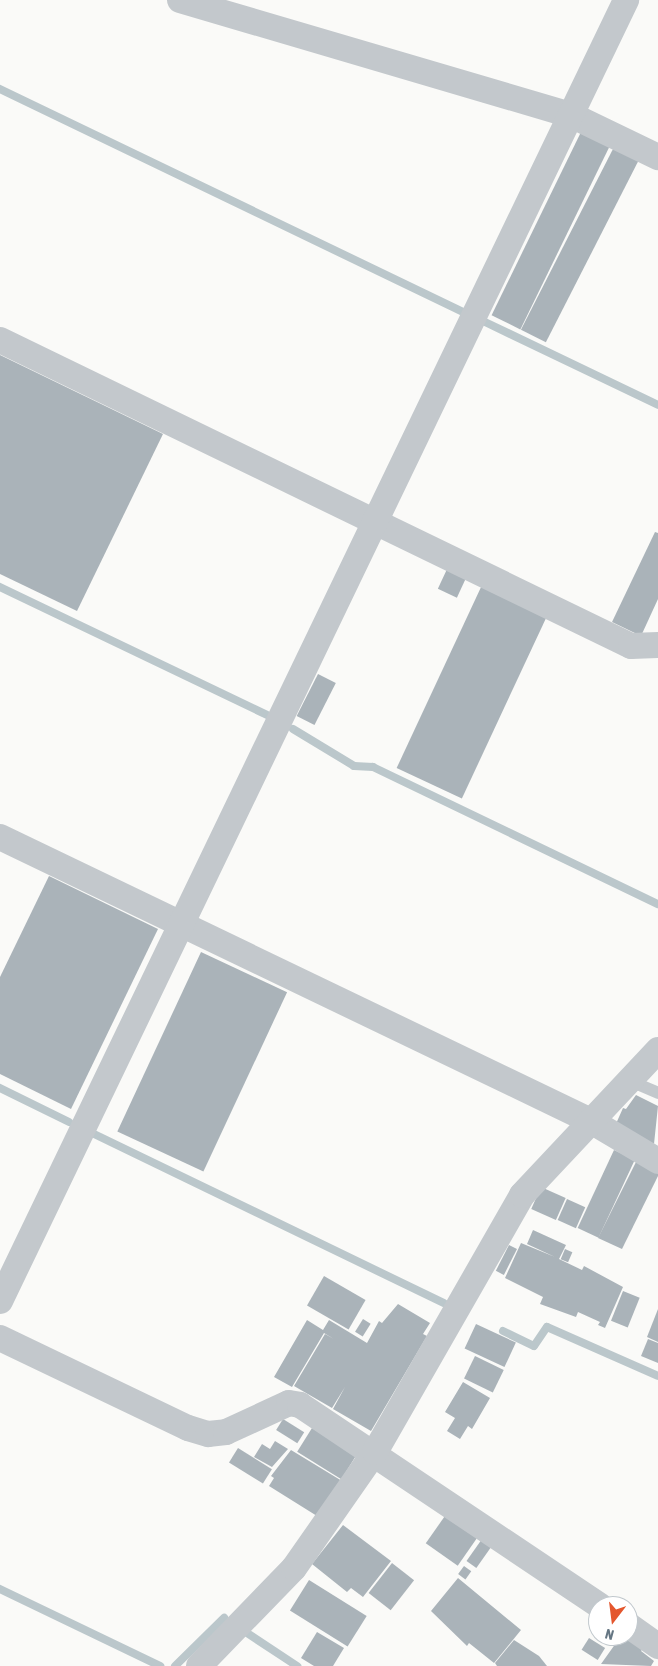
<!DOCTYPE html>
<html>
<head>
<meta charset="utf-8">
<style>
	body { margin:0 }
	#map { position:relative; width:658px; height:1666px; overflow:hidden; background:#fafaf8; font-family:"Asap Condensed",sans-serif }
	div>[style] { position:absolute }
	.stream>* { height:8px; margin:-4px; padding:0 4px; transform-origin:4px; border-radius:4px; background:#bbc7cb }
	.building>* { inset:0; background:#aab3b9; transform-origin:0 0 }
	.service>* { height:12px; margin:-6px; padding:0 6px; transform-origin:6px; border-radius:6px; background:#c3c8cc }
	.minor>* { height:26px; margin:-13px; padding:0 13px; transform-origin:13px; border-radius:13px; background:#c3c8cc }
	span { translate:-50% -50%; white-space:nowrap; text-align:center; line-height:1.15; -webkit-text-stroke:5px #fff; paint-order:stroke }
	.north { position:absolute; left:588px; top:1596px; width:50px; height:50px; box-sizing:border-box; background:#fff; border:1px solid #c1c8cd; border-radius:50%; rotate:195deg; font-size:14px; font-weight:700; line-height:20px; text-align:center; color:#657683 }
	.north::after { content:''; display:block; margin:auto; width:18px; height:22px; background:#e4572e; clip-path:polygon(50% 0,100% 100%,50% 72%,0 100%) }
</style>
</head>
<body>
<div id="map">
	<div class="stream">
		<div style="left:0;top:89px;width:516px;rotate:25.72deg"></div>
		<div style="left:485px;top:322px;width:192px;rotate:25.6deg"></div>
		<div style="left:0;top:587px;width:296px;rotate:25.6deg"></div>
		<div style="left:293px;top:729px;width:71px;rotate:31.2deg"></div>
		<div style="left:354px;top:766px;width:19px;rotate:3deg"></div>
		<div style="left:373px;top:767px;width:316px;rotate:25.7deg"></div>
		<div style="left:0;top:1088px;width:77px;rotate:26.2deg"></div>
		<div style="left:92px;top:1133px;width:391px;rotate:25.8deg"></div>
		<div style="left:503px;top:1331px;width:34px;rotate:26deg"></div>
		<div style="left:534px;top:1346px;width:23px;rotate:-56deg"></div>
		<div style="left:547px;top:1327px;width:121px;rotate:23.8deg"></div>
		<div style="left:0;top:1589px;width:178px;rotate:25.7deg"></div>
		<div style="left:244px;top:1631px;width:64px;rotate:33.4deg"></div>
		<div style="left:175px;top:1666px;width:69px;rotate:-44.4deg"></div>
	</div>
	<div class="building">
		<div style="left:581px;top:132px;width:32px;height:204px;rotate:26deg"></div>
		<div style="left:614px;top:147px;width:28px;height:205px;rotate:27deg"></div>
		<div style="clip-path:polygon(0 355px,163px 434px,77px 611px,0 574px)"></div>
		<div style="clip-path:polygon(655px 532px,658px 533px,658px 599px,641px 636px,612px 622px)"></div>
		<div style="left:448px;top:567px;width:21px;height:24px;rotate:25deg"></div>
		<div style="left:482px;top:585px;width:72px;height:202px;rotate:25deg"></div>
		<div style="left:318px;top:674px;width:20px;height:47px;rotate:27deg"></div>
		<div style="clip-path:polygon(49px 876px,158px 929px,71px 1109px,0 1074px,0 977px)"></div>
		<div style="left:201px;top:952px;width:95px;height:198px;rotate:25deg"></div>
		<div style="clip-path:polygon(636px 1095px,658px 1106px,654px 1144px,615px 1126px,623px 1108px,626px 1109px)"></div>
		<div style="left:614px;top:1150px;width:23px;height:86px;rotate:25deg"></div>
		<div style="clip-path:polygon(637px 1160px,658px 1171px,658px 1176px,622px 1249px,598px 1238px)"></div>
		<div style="left:541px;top:1187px;width:27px;height:24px;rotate:24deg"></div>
		<div style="left:567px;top:1199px;width:20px;height:23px;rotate:24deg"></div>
		<div style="clip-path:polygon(533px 1230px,566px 1245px,559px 1259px,582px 1270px,584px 1266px,623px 1287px,605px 1328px,598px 1325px,600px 1322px,578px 1312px,576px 1317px,540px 1304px,543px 1297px,505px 1278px,521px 1243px,555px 1257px,527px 1244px)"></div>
		<div style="left:509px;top:1245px;width:9px;height:29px;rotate:27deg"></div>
		<div style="left:565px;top:1249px;width:8px;height:11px;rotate:23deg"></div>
		<div style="left:324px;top:1276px;width:48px;height:34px;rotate:30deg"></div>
		<div style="left:623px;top:1291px;width:18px;height:32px;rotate:22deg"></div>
		<div style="clip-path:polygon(398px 1304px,430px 1323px,423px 1334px,427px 1336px,371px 1431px,333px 1409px,345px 1387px,332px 1408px,294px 1386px,325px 1334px,334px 1339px,324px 1333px,292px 1387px,274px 1377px,307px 1320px,323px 1330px,329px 1320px,367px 1343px,379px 1321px,382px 1323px)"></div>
		<div style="clip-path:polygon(658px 1309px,658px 1342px,647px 1337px)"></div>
		<div style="left:363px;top:1319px;width:9px;height:15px;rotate:32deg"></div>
		<div style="left:476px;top:1324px;width:44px;height:27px;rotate:25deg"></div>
		<div style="clip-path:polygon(648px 1339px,658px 1343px,658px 1363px,641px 1356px)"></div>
		<div style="left:475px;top:1356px;width:32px;height:25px;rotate:26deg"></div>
		<div style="clip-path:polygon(463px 1382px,490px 1398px,472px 1429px,468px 1426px,460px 1439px,447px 1431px,455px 1418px,445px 1412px)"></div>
		<div style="left:283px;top:1419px;width:25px;height:13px;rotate:32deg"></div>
		<div style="left:312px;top:1428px;width:52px;height:28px;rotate:32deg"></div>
		<div style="clip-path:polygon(275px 1441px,288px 1449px,272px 1467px,254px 1457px,262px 1444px,270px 1449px)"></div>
		<div style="left:238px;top:1448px;width:40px;height:17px;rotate:32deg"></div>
		<div style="clip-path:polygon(291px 1450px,342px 1481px,317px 1516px,269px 1486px,274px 1478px,271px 1476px)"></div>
		<div style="left:447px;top:1513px;width:39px;height:37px;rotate:35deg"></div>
		<div style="clip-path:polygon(343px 1525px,391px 1561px,363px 1597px,351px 1588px,347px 1592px,312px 1564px)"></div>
		<div style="left:482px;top:1539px;width:12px;height:27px;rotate:35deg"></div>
		<div style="left:392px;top:1563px;width:28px;height:38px;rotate:38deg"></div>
		<div style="left:464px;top:1566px;width:9px;height:10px;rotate:36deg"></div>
		<div style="clip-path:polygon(458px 1578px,521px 1630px,494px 1663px,469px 1643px,467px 1646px,431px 1611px)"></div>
		<div style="left:309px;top:1580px;width:68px;height:36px;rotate:32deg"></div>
		<div style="clip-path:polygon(317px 1632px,344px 1648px,333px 1666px,314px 1666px,301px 1658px)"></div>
		<div style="clip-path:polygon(621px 1636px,644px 1647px,641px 1651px,654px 1661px,651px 1666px,601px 1664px)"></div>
		<div style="left:589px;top:1638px;width:19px;height:14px;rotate:32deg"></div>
		<div style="clip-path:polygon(514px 1640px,539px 1656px,547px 1666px,497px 1666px,495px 1663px)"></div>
	</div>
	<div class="service">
		<div style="left:628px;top:1080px;width:33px;rotate:23deg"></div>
	</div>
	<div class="minor">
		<div style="left:180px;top:0;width:408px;rotate:16.4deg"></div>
		<div style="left:571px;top:115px;width:97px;rotate:25.8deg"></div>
		<div style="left:0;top:340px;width:701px;rotate:25.87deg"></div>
		<div style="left:631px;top:646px;width:27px;rotate:-2deg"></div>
		<div style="left:0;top:837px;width:656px;rotate:25.67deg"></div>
		<div style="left:591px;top:1121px;width:78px;rotate:30.8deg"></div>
		<div style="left:0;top:1301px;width:1444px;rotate:-64.3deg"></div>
		<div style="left:0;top:1338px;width:208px;rotate:25.6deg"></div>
		<div style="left:188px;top:1428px;width:21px;rotate:17deg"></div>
		<div style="left:208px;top:1434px;width:18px;rotate:-6deg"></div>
		<div style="left:226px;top:1432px;width:69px;rotate:-24.7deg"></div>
		<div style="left:289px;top:1403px;width:11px;rotate:10deg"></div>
		<div style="left:300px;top:1405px;width:361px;rotate:33.8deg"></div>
		<div style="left:628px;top:1625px;width:37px;rotate:35deg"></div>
		<div style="left:199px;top:1666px;width:136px;rotate:-45.9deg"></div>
		<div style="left:294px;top:1568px;width:141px;rotate:-55.1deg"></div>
		<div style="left:375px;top:1452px;width:296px;rotate:-60.2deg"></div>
		<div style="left:522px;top:1195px;width:199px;rotate:-46.8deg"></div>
	</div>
	<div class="north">N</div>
</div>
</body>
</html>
